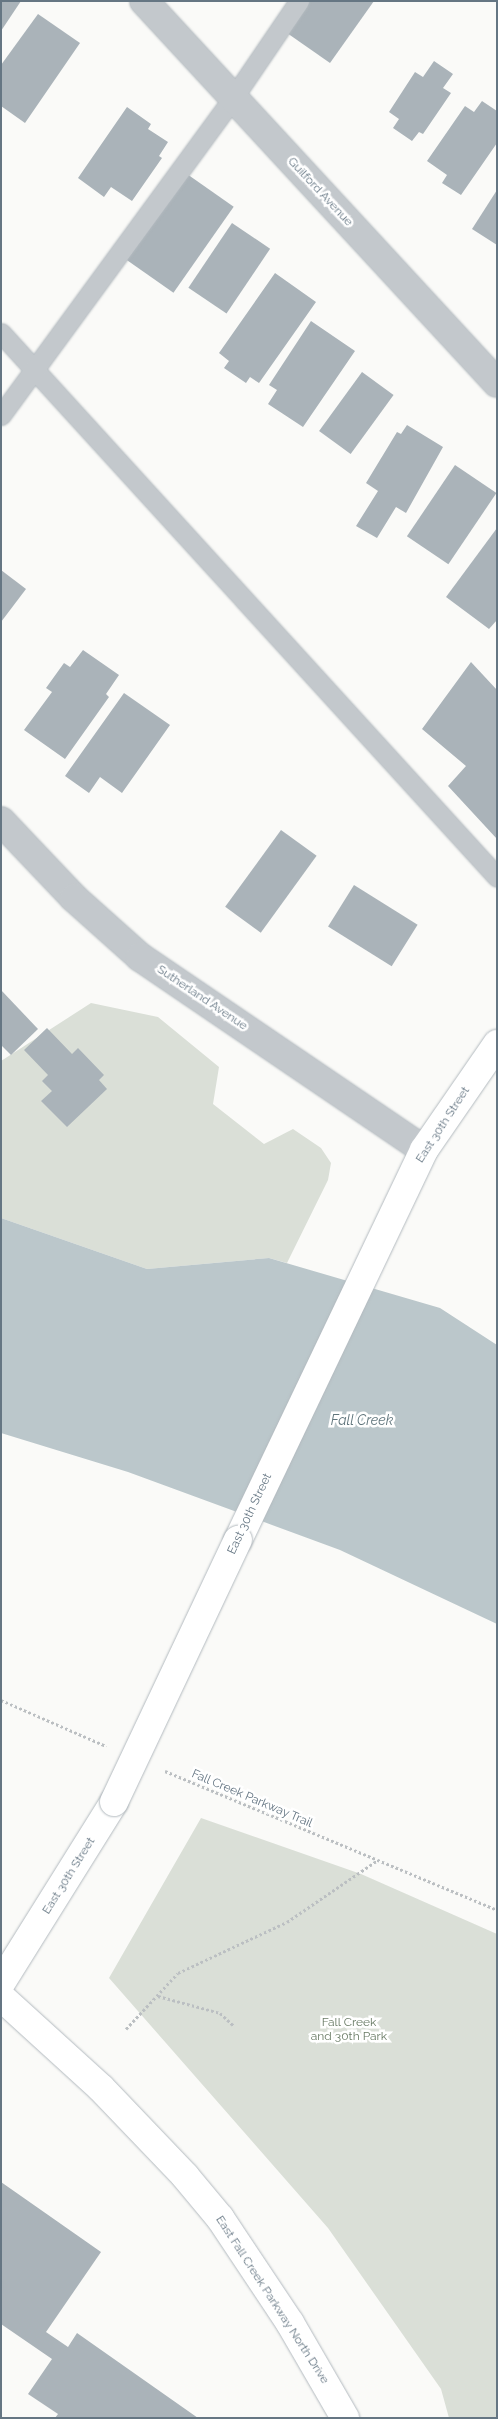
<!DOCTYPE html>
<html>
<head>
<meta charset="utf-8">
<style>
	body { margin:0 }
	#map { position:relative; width:498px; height:2419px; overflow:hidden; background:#fafaf8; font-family:Raleway,sans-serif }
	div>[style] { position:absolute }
	.green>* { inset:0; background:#dadfd7 }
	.water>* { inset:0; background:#bbc7cb }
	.building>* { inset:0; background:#aab3b9; transform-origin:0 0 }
	.path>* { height:3px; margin-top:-1.5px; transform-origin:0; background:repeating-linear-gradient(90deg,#bbbfc2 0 2.5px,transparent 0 5px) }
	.roads { filter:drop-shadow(0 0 1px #b3babf) drop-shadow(0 0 1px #b3babf) }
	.lane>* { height:19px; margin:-9.5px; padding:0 9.5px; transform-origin:9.5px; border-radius:9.5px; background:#c3c8cc }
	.street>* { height:28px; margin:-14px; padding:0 14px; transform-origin:14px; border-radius:14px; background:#c3c8cc }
	.secondary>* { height:28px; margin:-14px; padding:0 14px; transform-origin:14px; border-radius:14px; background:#fff }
	.bridges { filter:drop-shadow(0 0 1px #b3babf) drop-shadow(0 0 1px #b3babf) }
	.secondary-bridge>* { height:28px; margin:-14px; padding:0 14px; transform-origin:14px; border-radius:14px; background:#fff }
	span { translate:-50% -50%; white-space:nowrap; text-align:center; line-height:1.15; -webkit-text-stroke:5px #fff; paint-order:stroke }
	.street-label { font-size:12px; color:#657683 }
	.park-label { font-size:12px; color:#687a64 }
	.water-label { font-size:14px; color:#60757c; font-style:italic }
	.frame { position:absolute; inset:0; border:2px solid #657683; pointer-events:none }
</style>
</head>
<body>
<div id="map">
	<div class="green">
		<div style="clip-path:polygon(91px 1003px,158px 1017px,219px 1067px,213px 1104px,264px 1144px,293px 1129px,321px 1148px,331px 1163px,328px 1180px,287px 1263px,269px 1258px,147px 1269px,1px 1218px,1px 1061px)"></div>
		<div style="clip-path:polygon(201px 1818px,361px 1874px,497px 1934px,497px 2418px,449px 2418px,441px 2389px,328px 2228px,109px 1978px)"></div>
	</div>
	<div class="water">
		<div style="clip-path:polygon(1px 1218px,147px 1269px,269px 1258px,440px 1308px,497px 1345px,497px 1624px,340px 1550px,128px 1472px,1px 1433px)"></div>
	</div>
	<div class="building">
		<div style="clip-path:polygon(1px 1px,21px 1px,1px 31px)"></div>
		<div style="clip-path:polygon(310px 1px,374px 1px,330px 63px,287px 33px)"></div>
		<div style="clip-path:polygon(38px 14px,80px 43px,25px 123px,1px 106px,1px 65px)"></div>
		<div style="clip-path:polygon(434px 61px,453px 74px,443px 88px,451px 93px,423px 134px,419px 132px,412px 141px,393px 128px,399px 119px,389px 112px,415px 72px,423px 77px)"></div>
		<div style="clip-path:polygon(482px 101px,497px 111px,497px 143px,461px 195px,442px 183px,447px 175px,427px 161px,465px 106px,474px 112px)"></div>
		<div style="clip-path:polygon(127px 107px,151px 124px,148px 129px,168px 142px,159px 156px,162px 158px,132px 201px,111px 187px,104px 197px,78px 178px)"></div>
		<div style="left:187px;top:174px;width:57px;height:105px;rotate:35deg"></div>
		<div style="clip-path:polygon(497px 190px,497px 245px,472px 229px)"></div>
		<div style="left:232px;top:223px;width:46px;height:78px;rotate:34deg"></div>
		<div style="clip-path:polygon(275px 273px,316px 302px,259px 383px,250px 377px,246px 383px,224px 368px,229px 361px,219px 353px)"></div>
		<div style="clip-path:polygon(311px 321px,355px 351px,303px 427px,268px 404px,277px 390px,269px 385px)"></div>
		<div style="left:362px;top:372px;width:39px;height:73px;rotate:36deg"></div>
		<div style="clip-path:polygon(407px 425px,443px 447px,406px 513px,396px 507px,377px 538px,356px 526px,378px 491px,366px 483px,397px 432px,401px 434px)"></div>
		<div style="left:455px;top:465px;width:50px;height:86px;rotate:34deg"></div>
		<div style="clip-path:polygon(497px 528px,497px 620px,489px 629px,446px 597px)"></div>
		<div style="clip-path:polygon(1px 570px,26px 589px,1px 622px)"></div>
		<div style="clip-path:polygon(83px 650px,119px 675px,106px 694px,109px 697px,65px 759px,24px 730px,52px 692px,46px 688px,64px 663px,70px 667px)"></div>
		<div style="clip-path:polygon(471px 662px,497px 690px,497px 839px,448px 786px,466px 766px,422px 729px)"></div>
		<div style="clip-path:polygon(124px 693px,170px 725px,122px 793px,100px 777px,89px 793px,65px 776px)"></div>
		<div style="left:281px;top:830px;width:44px;height:95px;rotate:36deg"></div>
		<div style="left:354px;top:885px;width:75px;height:49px;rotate:32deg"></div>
		<div style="clip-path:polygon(1px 990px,38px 1029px,11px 1055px,1px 1045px)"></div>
		<div style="clip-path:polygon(47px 1028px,72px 1054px,78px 1048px,104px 1075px,99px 1080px,107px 1089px,67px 1127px,41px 1101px,52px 1091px,42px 1081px,48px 1075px,24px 1050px)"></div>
		<div style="clip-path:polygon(1px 2182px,101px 2252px,46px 2332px,68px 2347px,77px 2333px,198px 2418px,55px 2418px,58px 2414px,28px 2394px,52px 2359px,1px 2324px)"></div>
	</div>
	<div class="path">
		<div style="left:1px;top:1700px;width:115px;rotate:23.7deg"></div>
		<div style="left:165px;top:1771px;width:360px;rotate:22.7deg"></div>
		<div style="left:158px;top:1996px;width:64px;rotate:15.3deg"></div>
		<div style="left:220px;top:2013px;width:19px;rotate:43deg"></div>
		<div style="left:126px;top:2029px;width:76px;rotate:-47.1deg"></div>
		<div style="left:178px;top:1973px;width:120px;rotate:-25.1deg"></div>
		<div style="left:287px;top:1922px;width:110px;rotate:-34.3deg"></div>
	</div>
	<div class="roads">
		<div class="lane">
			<div style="left:1px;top:333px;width:736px;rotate:47.64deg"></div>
			<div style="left:1px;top:415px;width:393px;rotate:-53.8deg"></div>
			<div style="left:233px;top:98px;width:117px;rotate:-55.8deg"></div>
		</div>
		<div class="street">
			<div style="left:144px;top:1px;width:520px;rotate:47.26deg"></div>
			<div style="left:1px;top:821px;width:106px;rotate:46.5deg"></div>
			<div style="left:74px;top:898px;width:89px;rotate:41.8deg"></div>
			<div style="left:140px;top:957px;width:343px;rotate:34.2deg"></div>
		</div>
		<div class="secondary">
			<div style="left:238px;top:1540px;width:432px;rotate:-64.5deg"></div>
			<div style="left:424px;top:1150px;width:129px;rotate:-55.4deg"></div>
			<div style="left:1px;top:1983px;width:213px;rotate:-58deg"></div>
			<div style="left:1px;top:1997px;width:135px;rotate:42.3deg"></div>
			<div style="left:101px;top:2088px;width:122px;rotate:46.3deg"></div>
			<div style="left:185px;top:2176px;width:55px;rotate:50.2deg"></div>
			<div style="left:220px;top:2218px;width:126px;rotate:56.3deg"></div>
			<div style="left:290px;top:2323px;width:110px;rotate:59.9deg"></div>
		</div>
	</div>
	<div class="bridges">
		<div class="secondary-bridge">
			<div style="left:114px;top:1802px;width:290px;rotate:-64.7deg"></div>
		</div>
	</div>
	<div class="street-label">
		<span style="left:320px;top:192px;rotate:47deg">Guilford Avenue</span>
		<span style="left:202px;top:998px;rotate:34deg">Sutherland Avenue</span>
		<span style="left:443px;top:1125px;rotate:-57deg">East 30th Street</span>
		<span style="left:250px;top:1514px;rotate:-65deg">East 30th Street</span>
		<span style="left:252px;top:1799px;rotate:23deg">Fall Creek Parkway Trail</span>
		<span style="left:69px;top:1876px;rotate:-58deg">East 30th Street</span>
		<span style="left:272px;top:2300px;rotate:57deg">East Fall Creek Parkway North Drive</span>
	</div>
	<div class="park-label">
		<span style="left:349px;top:2030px">Fall Creek<br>and 30th Park</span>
	</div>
	<div class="water-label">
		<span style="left:362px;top:1420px">Fall Creek</span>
	</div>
	<div class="frame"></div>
</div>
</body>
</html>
